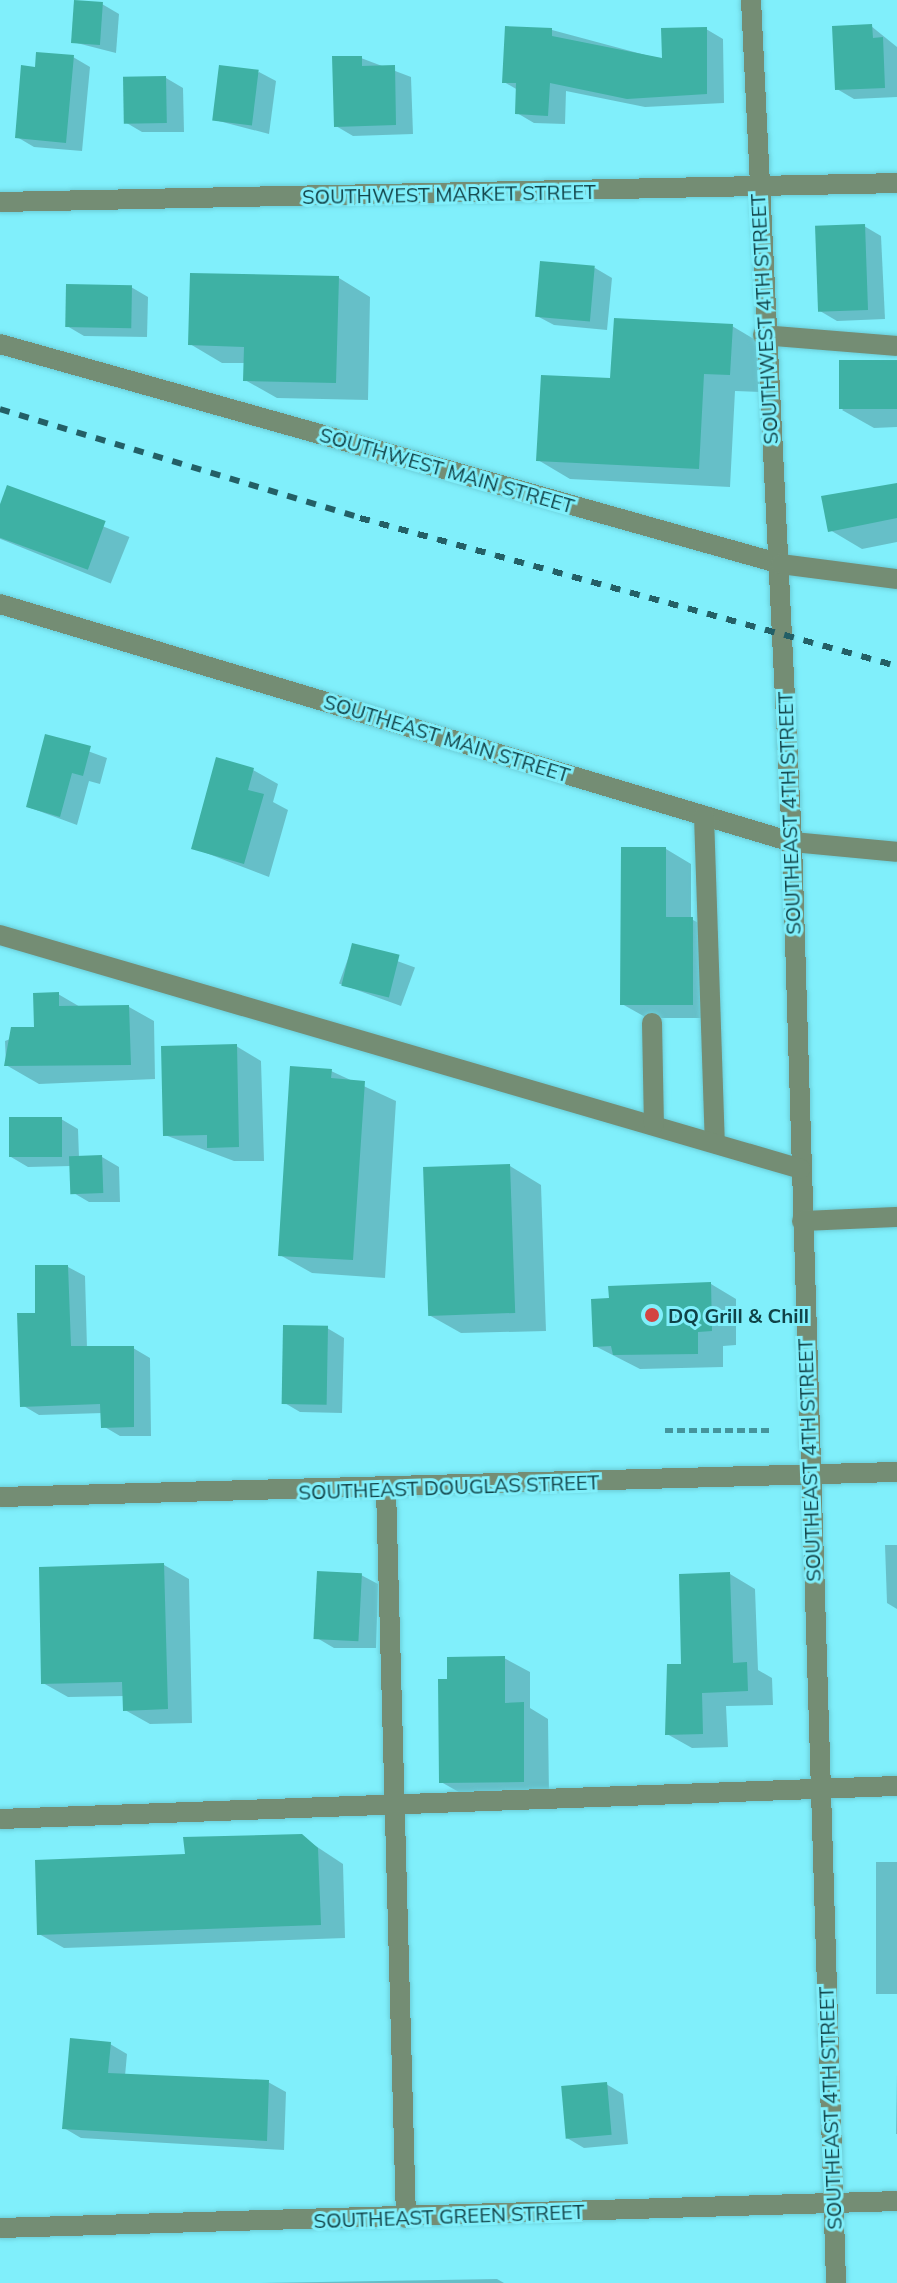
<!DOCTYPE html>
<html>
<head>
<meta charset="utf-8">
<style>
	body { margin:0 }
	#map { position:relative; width:897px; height:2283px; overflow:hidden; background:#80effb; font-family:Mulish,sans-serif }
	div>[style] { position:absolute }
	.shadow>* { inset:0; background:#0003; transform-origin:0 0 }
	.building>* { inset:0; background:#3eb1a4; transform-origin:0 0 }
	.path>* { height:5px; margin-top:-2.5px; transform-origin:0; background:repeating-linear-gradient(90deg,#45949c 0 8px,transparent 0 12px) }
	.roads { filter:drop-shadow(0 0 2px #6accd7) drop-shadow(0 0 2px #6accd7) }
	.minor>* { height:20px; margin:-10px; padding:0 10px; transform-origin:10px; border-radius:10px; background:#748d74 }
	.rail>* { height:6px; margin-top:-3px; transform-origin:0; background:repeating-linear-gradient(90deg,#235f66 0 10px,transparent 0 20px) }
	.dots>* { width:22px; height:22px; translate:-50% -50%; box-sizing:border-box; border:4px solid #80effb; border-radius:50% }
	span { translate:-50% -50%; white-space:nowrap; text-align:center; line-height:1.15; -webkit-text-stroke:6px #80effb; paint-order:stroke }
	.street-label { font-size:20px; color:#104247 }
	.poi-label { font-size:20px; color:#104247; font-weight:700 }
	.left { translate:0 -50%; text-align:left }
</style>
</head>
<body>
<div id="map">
	<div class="shadow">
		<div style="clip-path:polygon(102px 4px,119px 14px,116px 53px,73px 42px)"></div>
		<div style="clip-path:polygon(871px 26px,897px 47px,897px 97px,854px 99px,837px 89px)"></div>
		<div style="clip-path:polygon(706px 29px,723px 39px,724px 103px,645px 107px,566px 91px,565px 124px,534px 123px,517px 113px,518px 90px,504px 82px,552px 30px,664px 60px)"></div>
		<div style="clip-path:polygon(73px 57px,90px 67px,82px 151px,34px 147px,17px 137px)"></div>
		<div style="clip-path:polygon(361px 58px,411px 77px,413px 134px,353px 136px,336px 126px)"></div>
		<div style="clip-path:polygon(259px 72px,276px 81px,269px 134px,215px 120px)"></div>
		<div style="clip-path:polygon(166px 78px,183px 88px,184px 132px,142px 132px,125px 122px)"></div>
		<div style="clip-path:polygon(864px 226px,881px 236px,885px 319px,837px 321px,820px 311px)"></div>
		<div style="clip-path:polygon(595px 268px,612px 278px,607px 330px,554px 325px,537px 316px)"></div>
		<div style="clip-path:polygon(339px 278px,370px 297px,368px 400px,277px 398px,245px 380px,245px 363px,222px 363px,190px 344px)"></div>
		<div style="clip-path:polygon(131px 287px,148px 297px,147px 337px,84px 336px,67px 326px)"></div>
		<div style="clip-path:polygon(732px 326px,764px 345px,761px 392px,735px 391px,730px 487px,570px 479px,538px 460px,612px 380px)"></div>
		<div style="clip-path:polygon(897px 362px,897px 427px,874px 428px,842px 410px)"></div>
		<div style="clip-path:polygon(897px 485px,897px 542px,862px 549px,830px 530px)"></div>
		<div style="left:8px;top:488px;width:131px;height:50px;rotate:22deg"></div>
		<div style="clip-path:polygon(46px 736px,107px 758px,100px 784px,89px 781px,77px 825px,28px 807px)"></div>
		<div style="clip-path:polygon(253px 770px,278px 784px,273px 802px,288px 810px,269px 877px,193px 848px)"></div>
		<div style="clip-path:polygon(666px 849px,691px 864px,691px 919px,718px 933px,717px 1018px,647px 1018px,622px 1004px)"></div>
		<div style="left:353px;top:945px;width:66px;height:41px;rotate:20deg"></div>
		<div style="clip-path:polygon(58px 994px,82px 1008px,129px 1007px,154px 1021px,155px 1079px,39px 1084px,6px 1065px,5px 1041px,36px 1029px)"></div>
		<div style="clip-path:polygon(236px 1046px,261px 1061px,264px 1161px,234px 1161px,165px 1135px)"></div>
		<div style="clip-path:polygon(331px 1071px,396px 1101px,385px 1278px,312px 1273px,280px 1255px)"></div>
		<div style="clip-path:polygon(61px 1119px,78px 1129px,79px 1158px,102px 1157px,119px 1167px,120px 1202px,89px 1202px,72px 1192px,71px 1166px,28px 1167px,11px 1157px)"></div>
		<div style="clip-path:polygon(510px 1166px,541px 1185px,546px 1331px,461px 1333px,429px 1315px)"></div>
		<div style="clip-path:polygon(68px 1267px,85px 1276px,87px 1348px,133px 1348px,150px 1358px,151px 1436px,120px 1436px,103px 1426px,103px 1413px,39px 1415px,22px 1405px)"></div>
		<div style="clip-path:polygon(711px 1284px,736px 1299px,736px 1345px,723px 1346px,723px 1367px,640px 1369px,595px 1346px)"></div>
		<div style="clip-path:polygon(327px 1328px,344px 1338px,342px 1413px,300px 1412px,283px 1402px)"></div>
		<div style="clip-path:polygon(885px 1545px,897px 1545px,897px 1609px,887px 1603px)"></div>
		<div style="clip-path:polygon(164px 1565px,189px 1579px,192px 1723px,150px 1724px,125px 1710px,125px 1696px,68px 1697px,43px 1683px)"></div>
		<div style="clip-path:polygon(730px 1574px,755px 1589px,758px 1670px,772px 1678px,773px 1705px,726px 1706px,728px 1747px,692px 1748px,667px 1734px,683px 1666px)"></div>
		<div style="clip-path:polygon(361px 1575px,378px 1584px,376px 1648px,334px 1648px,317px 1638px)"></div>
		<div style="clip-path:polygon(504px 1658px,530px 1672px,530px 1708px,548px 1719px,549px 1795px,466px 1796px,441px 1782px,449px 1681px)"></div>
		<div style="clip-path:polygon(302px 1837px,343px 1864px,345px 1938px,64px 1948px,39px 1934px,187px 1856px)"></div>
		<div style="left:876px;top:1862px;width:21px;height:132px"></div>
		<div style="clip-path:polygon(110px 2044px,127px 2054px,125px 2076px,268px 2082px,286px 2092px,284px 2150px,81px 2138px,64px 2128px)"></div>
		<div style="clip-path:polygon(897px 2074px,897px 2134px,896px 2134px)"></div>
		<div style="clip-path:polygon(606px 2084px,623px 2094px,628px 2144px,584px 2148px,567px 2138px)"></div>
		<div style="clip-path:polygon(497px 2279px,504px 2283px,260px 2283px)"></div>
	</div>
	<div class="building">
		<div style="left:74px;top:0;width:29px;height:43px;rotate:4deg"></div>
		<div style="clip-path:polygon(872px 24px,873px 38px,883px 37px,885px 88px,835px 90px,832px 26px)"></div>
		<div style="clip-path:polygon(505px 26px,552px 28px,552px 36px,662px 58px,661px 28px,707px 27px,707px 94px,627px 99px,550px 83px,548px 116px,515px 114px,516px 83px,502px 83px)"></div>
		<div style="clip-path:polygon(36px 52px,74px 55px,66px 143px,15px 138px,21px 65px,35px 67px)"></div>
		<div style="clip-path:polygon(332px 56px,362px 56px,362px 66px,395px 65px,396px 125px,334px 127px)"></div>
		<div style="left:219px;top:65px;width:40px;height:56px;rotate:7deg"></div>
		<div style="left:166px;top:76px;width:47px;height:43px;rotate:89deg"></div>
		<div style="left:865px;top:224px;width:86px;height:50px;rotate:88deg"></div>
		<div style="left:540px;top:261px;width:55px;height:56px;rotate:5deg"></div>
		<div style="clip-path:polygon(190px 273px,339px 276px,336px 383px,243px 381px,244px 347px,188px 345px)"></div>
		<div style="left:66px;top:284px;width:66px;height:43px;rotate:1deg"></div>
		<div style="clip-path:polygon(614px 318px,733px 324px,730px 375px,704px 374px,699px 469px,536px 461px,541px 375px,610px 378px)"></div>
		<div style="left:897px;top:360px;width:49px;height:58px;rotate:90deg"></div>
		<div style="clip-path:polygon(897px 483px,897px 518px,828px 532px,821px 496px)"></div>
		<div style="left:7px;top:485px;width:105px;height:52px;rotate:20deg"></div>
		<div style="clip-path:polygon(45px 734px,91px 746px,83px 776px,72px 773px,60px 817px,26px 807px)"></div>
		<div style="clip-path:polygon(216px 757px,254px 768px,248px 790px,264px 794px,244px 864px,191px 849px)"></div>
		<div style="clip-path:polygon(621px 847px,666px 847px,666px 917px,693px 917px,693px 1005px,620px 1005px)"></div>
		<div style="left:352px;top:943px;width:49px;height:44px;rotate:14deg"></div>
		<div style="clip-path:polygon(59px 992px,59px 1006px,129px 1005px,131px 1065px,4px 1066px,11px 1027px,34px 1027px,33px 993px)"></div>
		<div style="clip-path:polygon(237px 1044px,239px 1147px,207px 1148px,207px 1135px,163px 1136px,161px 1046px)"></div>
		<div style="clip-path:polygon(290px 1066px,332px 1069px,331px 1078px,365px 1081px,353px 1260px,278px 1256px)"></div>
		<div style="left:62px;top:1117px;width:40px;height:53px;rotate:90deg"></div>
		<div style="left:102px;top:1155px;width:38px;height:33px;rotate:88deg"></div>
		<div style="left:510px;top:1164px;width:149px;height:87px;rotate:88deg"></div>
		<div style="clip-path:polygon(35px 1265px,68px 1265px,71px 1346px,134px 1346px,134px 1427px,101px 1428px,100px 1404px,20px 1407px,17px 1313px,35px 1313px)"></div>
		<div style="clip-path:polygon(711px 1282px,712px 1331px,698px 1332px,698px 1354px,613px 1355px,611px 1346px,593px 1347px,591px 1299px,609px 1298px,608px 1286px)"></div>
		<div style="left:283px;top:1325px;width:45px;height:79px;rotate:1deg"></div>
		<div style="clip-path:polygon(164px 1563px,168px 1709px,123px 1711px,122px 1682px,41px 1684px,39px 1567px)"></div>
		<div style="left:317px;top:1571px;width:45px;height:68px;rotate:3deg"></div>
		<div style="clip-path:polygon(730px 1572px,733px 1663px,747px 1662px,748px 1691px,702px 1693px,703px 1734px,665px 1735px,667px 1664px,681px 1664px,679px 1574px)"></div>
		<div style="clip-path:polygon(505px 1656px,505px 1703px,524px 1702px,524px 1782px,439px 1783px,438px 1679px,447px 1679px,447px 1657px)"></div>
		<div style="clip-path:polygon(302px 1834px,318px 1848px,321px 1925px,37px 1935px,35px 1860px,185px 1854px,183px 1837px)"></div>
		<div style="clip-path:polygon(70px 2038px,111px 2042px,108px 2073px,269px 2080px,267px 2141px,62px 2129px)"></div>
		<div style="left:607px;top:2082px;width:53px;height:46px;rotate:85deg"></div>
	</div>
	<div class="path">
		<div style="left:665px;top:1430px;width:108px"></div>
	</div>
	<div class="roads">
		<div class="minor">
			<div style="left:751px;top:0;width:843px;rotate:87.21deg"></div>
			<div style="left:792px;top:842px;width:1442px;rotate:88.25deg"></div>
			<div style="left:0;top:202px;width:897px;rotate:-1.21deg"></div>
			<div style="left:763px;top:335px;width:134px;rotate:4.7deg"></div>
			<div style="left:0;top:344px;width:811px;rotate:15.73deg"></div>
			<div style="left:781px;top:564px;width:117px;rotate:7.4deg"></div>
			<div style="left:0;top:604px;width:827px;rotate:16.73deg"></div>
			<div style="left:792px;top:842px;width:105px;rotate:5.4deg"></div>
			<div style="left:704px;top:816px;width:327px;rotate:88.1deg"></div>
			<div style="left:0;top:935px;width:834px;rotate:16.28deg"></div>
			<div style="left:652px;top:1023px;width:101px;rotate:88.9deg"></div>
			<div style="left:802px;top:1221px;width:95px;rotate:-2.4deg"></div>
			<div style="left:386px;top:1489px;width:729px;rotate:88.43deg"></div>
			<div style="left:0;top:1497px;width:897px;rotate:-1.6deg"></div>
			<div style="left:0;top:1819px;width:898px;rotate:-2.11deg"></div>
			<div style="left:0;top:2228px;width:897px;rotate:-1.72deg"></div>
		</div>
	</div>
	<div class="rail">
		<div style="left:0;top:409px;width:376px;rotate:16.8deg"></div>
		<div style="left:360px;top:518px;width:557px;rotate:15.41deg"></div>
	</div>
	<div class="dots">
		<div style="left:652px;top:1315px;background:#d34442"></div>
	</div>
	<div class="street-label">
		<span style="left:449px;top:194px;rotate:-1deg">SOUTHWEST MARKET STREET</span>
		<span style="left:764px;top:319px;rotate:-93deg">SOUTHWEST 4TH STREET</span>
		<span style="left:447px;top:470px;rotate:16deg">SOUTHWEST MAIN STREET</span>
		<span style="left:447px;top:738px;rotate:17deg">SOUTHEAST MAIN STREET</span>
		<span style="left:789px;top:813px;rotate:-92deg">SOUTHEAST 4TH STREET</span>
		<span style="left:809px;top:1460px;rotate:-92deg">SOUTHEAST 4TH STREET</span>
		<span style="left:449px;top:1487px;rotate:-2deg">SOUTHEAST DOUGLAS STREET</span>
		<span style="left:830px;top:2108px;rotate:-92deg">SOUTHEAST 4TH STREET</span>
		<span style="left:449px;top:2216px;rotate:-2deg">SOUTHEAST GREEN STREET</span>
	</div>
	<div class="poi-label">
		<span class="left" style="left:668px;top:1315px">DQ Grill &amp; Chill</span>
	</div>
</div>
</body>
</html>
